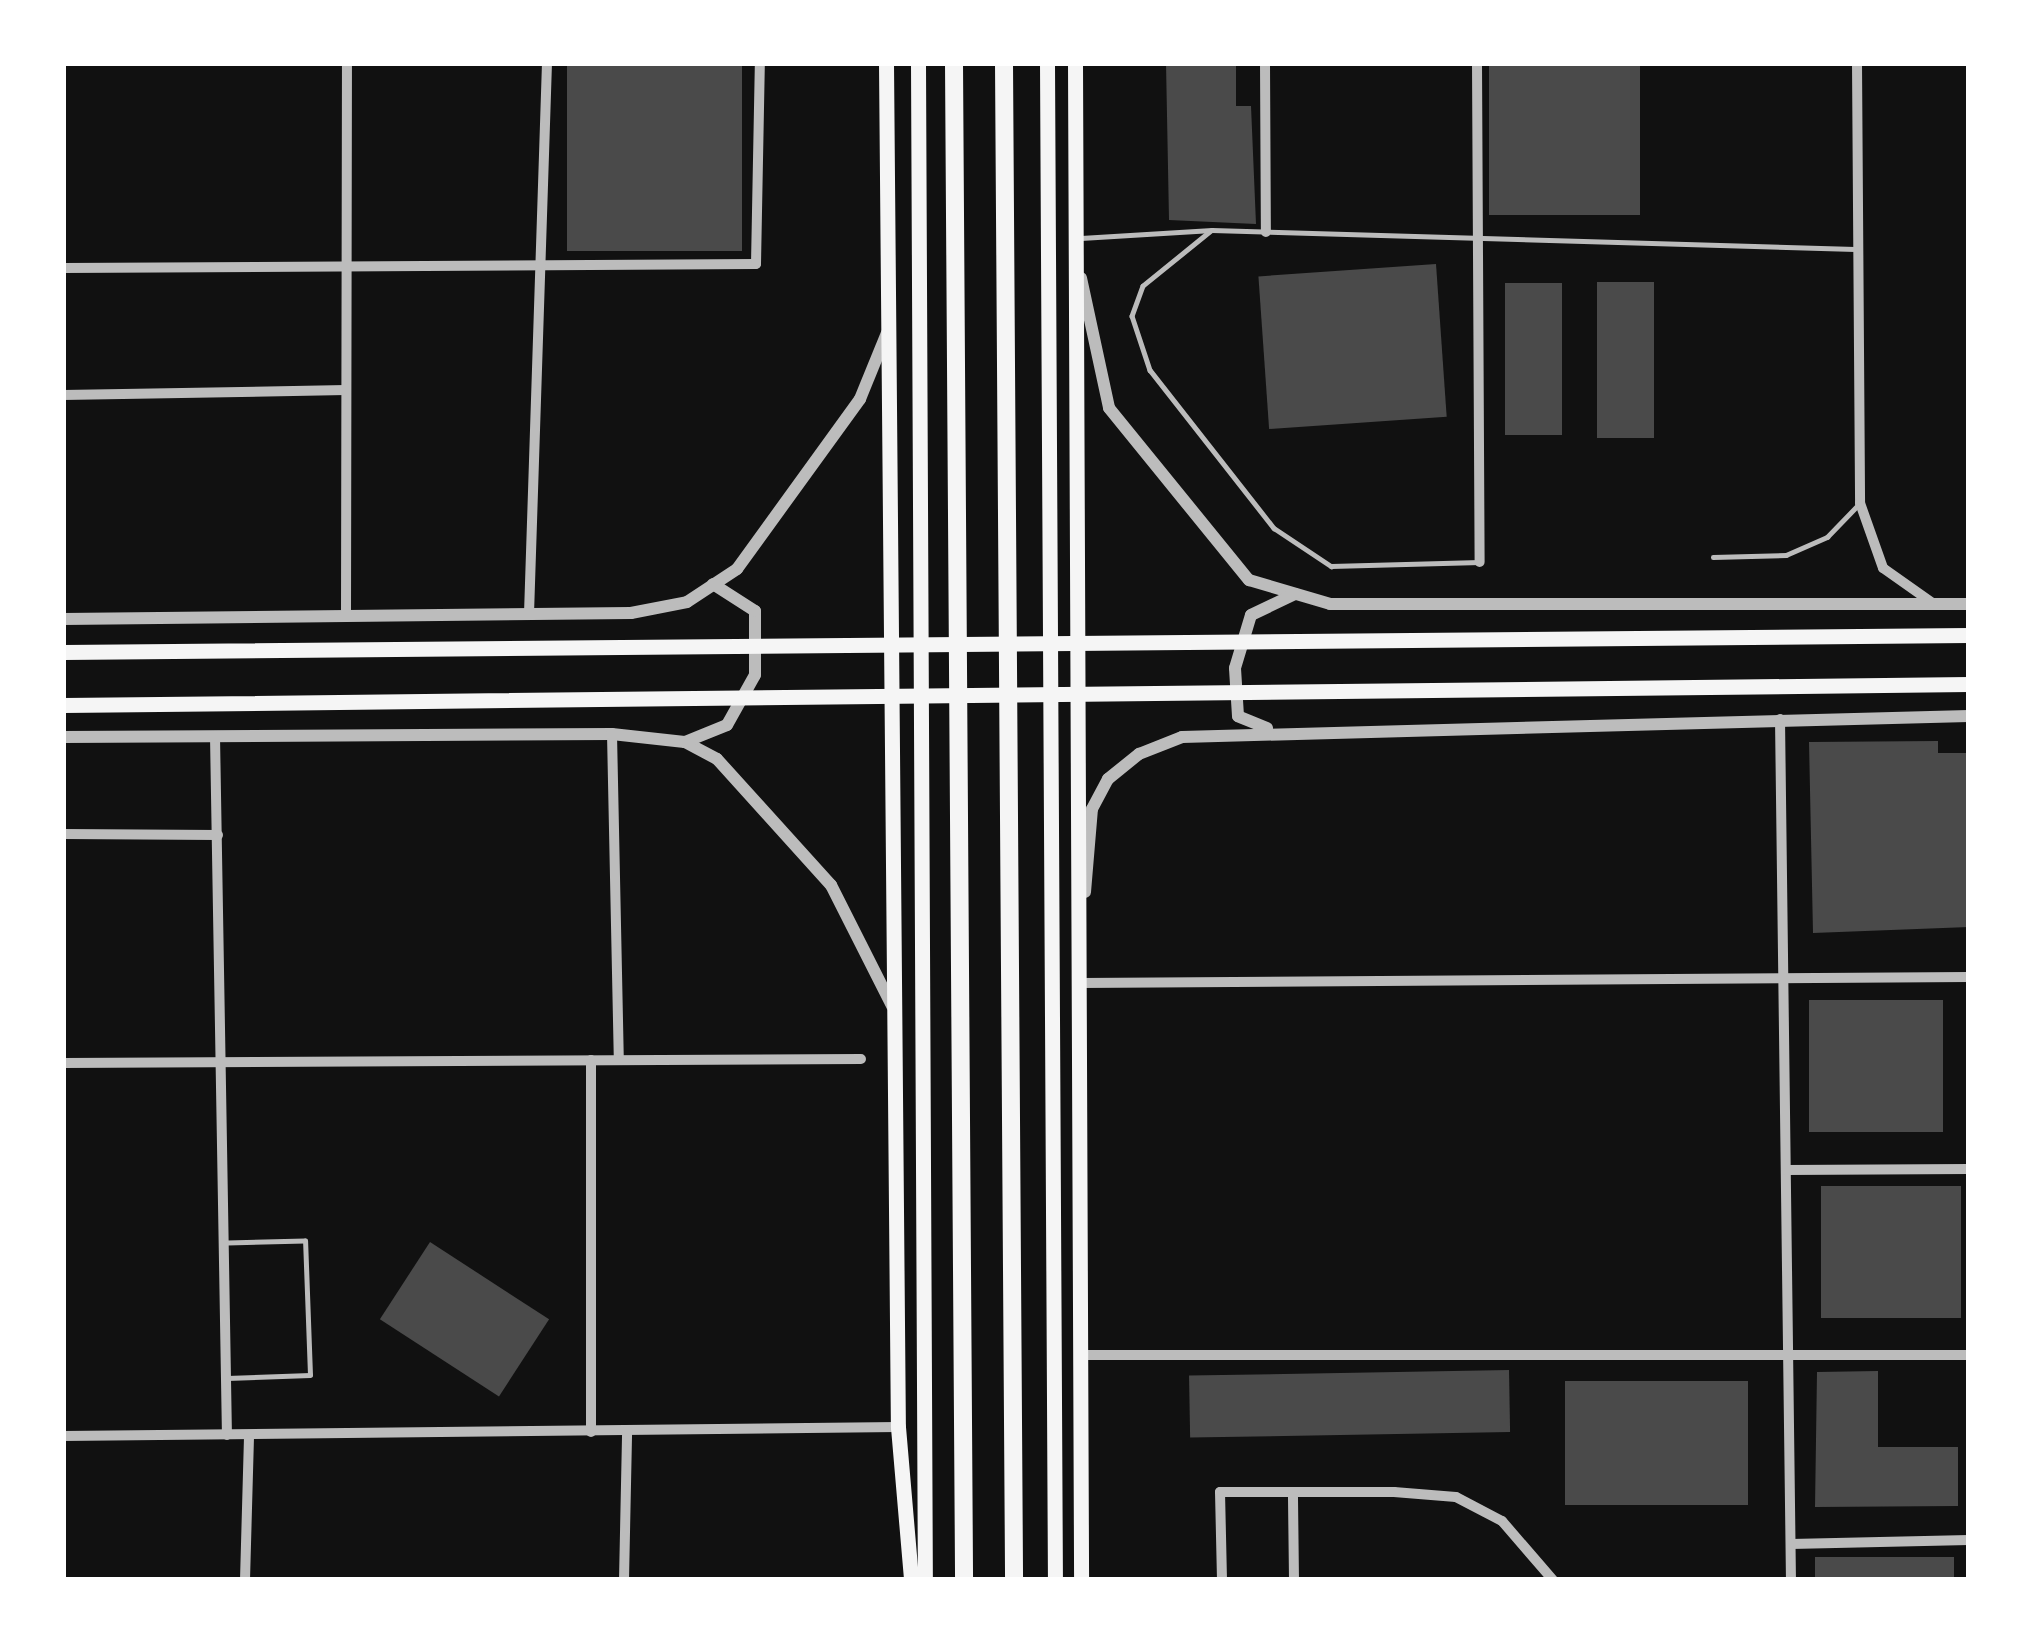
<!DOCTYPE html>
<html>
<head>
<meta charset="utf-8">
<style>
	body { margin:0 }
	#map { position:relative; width:2032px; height:1643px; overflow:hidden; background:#111; font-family:Jost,sans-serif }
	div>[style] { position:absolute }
	.building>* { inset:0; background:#4a4a4a; transform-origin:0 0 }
	.service>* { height:4.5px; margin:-2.25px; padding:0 2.25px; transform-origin:2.25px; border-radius:2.25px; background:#bcbcbc }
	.minor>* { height:10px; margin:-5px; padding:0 5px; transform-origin:5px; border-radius:5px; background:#bcbcbc }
	.tertiary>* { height:12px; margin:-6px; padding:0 6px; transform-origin:6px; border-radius:6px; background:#bcbcbc }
	.primary>* { height:15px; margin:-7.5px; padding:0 7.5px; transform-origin:7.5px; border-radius:7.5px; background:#f5f5f5 }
	.motorway>* { height:18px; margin:-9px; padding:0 9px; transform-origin:9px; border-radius:9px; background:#f5f5f5 }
	span { translate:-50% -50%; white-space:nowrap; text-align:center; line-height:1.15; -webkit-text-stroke:9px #fff; paint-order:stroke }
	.frame { position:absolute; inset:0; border:66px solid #fff; pointer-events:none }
</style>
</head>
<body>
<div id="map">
	<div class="building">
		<div style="left:567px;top:63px;width:175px;height:188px"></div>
		<div style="clip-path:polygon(1166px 63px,1236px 63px,1236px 106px,1251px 106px,1256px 224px,1169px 220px)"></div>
		<div style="left:1489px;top:63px;width:151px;height:152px"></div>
		<div style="left:1436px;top:264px;width:153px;height:178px;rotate:86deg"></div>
		<div style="left:1654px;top:282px;width:156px;height:57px;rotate:90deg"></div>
		<div style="left:1505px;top:283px;width:57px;height:152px"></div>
		<div style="clip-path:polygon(1938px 741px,1938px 753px,1969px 753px,1969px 927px,1813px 933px,1809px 742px)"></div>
		<div style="left:1943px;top:1000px;width:132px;height:134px;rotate:90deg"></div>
		<div style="left:1821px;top:1186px;width:140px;height:132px"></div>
		<div style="left:430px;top:1242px;width:142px;height:92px;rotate:33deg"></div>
		<div style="left:1509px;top:1370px;width:62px;height:320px;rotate:89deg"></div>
		<div style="clip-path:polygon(1878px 1371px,1878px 1447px,1958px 1447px,1958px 1506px,1815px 1507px,1817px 1372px)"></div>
		<div style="left:1748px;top:1381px;width:124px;height:183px;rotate:90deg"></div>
		<div style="left:1815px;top:1557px;width:139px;height:23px"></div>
	</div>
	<div class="service">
		<div style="left:1211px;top:231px;width:87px;rotate:141deg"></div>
		<div style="left:1143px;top:286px;width:32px;rotate:110deg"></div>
		<div style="left:1132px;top:316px;width:57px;rotate:71.6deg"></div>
		<div style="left:1150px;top:370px;width:201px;rotate:51.9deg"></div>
		<div style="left:1274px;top:528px;width:69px;rotate:33.7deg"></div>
		<div style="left:1331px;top:566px;width:149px;rotate:-1.5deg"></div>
		<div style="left:1081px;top:238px;width:131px;rotate:-3.5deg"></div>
		<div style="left:1212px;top:230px;width:643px;rotate:1.69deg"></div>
		<div style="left:1713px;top:557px;width:73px;rotate:-1.6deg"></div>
		<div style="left:1786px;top:555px;width:45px;rotate:-23.7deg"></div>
		<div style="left:1827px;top:537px;width:47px;rotate:-45.9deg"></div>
		<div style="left:227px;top:1378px;width:83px;rotate:-2.1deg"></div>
		<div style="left:310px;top:1375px;width:134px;rotate:-92.1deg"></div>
		<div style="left:305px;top:1241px;width:77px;rotate:178.5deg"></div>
	</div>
	<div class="minor">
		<div style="left:1265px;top:63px;width:169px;rotate:89.7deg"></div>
		<div style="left:1477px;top:63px;width:499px;rotate:89.7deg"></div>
		<div style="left:1857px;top:63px;width:440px;rotate:89.6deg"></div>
		<div style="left:1860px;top:503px;width:69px;rotate:70.5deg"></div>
		<div style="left:1883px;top:568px;width:62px;rotate:35.2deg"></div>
		<div style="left:63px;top:268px;width:693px;rotate:-0.33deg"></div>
		<div style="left:756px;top:264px;width:201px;rotate:-88.9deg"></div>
		<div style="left:63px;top:395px;width:283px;rotate:-1deg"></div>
		<div style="left:529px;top:614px;width:551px;rotate:-88.13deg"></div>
		<div style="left:346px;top:615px;width:552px;rotate:-89.9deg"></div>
		<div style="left:1780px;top:719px;width:861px;rotate:89.27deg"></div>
		<div style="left:612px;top:734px;width:326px;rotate:88.8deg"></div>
		<div style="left:215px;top:736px;width:699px;rotate:89.02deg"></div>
		<div style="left:63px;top:834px;width:155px;rotate:0.4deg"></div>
		<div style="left:1080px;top:983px;width:889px;rotate:-0.39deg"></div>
		<div style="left:591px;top:1060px;width:372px;rotate:90deg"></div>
		<div style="left:63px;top:1063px;width:798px;rotate:-0.29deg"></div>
		<div style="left:1786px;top:1170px;width:183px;rotate:-0.3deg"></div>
		<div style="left:1083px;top:1355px;width:886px"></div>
		<div style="left:63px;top:1436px;width:835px;rotate:-0.62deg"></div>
		<div style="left:1791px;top:1544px;width:178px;rotate:-1.3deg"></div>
		<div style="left:245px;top:1580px;width:145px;rotate:-88.4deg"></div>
		<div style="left:624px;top:1580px;width:149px;rotate:-88.8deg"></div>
		<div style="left:1222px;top:1580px;width:88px;rotate:-91.3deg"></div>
		<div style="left:1220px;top:1492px;width:73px"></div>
		<div style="left:1294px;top:1580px;width:88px;rotate:-90.7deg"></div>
		<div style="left:1293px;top:1492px;width:101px"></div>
		<div style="left:1394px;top:1492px;width:62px;rotate:4.6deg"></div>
		<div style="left:1456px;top:1497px;width:52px;rotate:27.6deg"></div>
		<div style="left:1502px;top:1521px;width:78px;rotate:49.2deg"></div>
	</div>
	<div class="tertiary">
		<div style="left:1081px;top:278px;width:133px;rotate:77.8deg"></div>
		<div style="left:1109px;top:408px;width:222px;rotate:50.9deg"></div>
		<div style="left:1249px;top:580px;width:84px;rotate:16.5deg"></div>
		<div style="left:1330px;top:604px;width:639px"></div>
		<div style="left:63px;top:619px;width:568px;rotate:-0.61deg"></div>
		<div style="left:631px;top:613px;width:57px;rotate:-11.1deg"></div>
		<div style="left:687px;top:602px;width:60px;rotate:-33.4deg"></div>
		<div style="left:737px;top:569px;width:210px;rotate:-54.1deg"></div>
		<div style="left:860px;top:399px;width:71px;rotate:-67.8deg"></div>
		<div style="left:1267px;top:728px;width:31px;rotate:-158deg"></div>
		<div style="left:1238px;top:716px;width:48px;rotate:-93.6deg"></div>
		<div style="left:1235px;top:668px;width:55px;rotate:-73.2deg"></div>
		<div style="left:1251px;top:615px;width:49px;rotate:-25.5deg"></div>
		<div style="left:63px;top:737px;width:549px;rotate:-0.31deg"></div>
		<div style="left:612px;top:734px;width:73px;rotate:6.3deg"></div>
		<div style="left:685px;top:742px;width:36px;rotate:28deg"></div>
		<div style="left:717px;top:759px;width:170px;rotate:47.9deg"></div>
		<div style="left:831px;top:885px;width:136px;rotate:63.2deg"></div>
		<div style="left:685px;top:742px;width:45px;rotate:-22deg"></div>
		<div style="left:727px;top:725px;width:57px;rotate:-60.8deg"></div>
		<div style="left:755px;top:675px;width:64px;rotate:-90deg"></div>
		<div style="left:755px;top:611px;width:50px;rotate:-147.3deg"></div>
		<div style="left:1085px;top:892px;width:83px;rotate:-85.2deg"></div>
		<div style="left:1092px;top:809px;width:34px;rotate:-62deg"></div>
		<div style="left:1108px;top:779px;width:40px;rotate:-39deg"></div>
		<div style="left:1139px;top:754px;width:46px;rotate:-21.6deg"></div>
		<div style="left:1182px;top:737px;width:787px;rotate:-1.53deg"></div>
	</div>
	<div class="primary">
		<div style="left:886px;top:63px;width:1364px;rotate:89.5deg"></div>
		<div style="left:898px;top:1427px;width:154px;rotate:85.1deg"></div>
		<div style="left:918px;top:63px;width:1517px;rotate:89.74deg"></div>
		<div style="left:1047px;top:63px;width:1517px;rotate:89.7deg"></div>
		<div style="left:1075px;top:63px;width:1517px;rotate:89.77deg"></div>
		<div style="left:63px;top:652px;width:1906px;rotate:-0.51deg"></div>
		<div style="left:63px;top:705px;width:1906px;rotate:-0.63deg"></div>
	</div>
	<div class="motorway">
		<div style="left:954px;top:63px;width:1517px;rotate:89.62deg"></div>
		<div style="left:1004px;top:63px;width:1517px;rotate:89.62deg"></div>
	</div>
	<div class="frame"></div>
</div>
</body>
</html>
